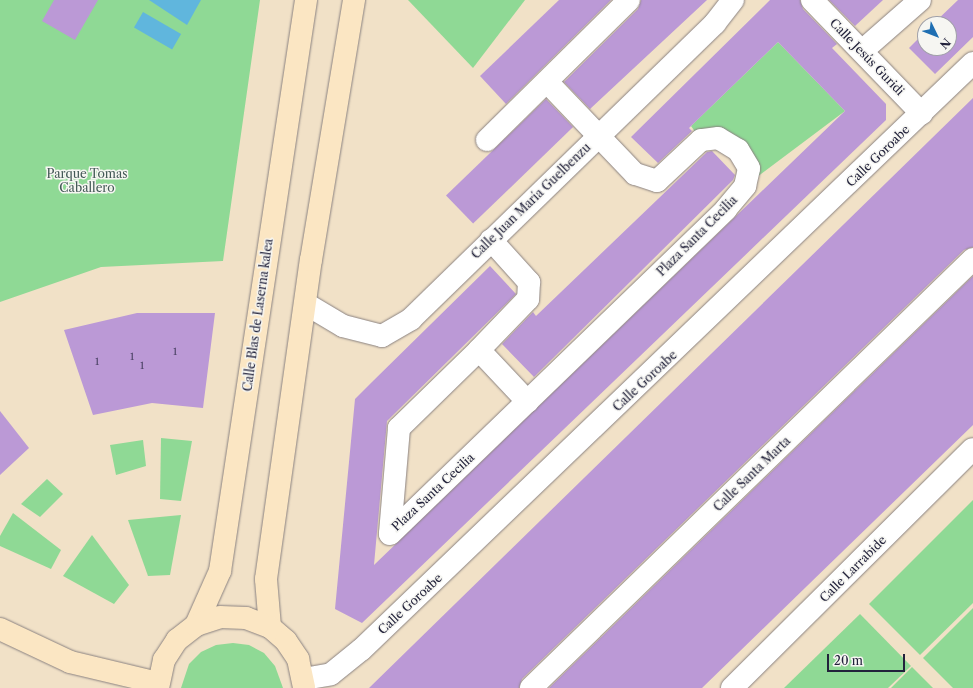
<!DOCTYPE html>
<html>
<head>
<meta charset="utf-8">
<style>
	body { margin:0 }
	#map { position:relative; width:973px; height:688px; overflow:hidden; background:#f1e1c7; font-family:"Libre Caslon Text",serif }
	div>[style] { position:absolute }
	.green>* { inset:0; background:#8fd995 }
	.water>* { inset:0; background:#60b6dd; transform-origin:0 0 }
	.building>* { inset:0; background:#bb99d6; transform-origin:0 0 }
	.roads { filter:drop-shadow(0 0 1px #8a8281) drop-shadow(0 0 1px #8a8281) }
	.street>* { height:22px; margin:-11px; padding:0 11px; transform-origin:11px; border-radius:11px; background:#fff }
	.secondary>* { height:22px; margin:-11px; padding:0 11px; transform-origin:11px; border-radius:11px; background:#fbe6c3 }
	span { translate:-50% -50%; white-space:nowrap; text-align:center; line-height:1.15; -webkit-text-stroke:3px #f6f6f2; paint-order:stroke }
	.number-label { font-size:10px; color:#484062 }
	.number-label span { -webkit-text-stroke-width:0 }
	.street-label { font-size:12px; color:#22223b }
	.park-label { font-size:12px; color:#435956 }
	.north { position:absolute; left:917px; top:16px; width:40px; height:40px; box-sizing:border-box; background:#f6f6f2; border:1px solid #a1a1a9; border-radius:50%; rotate:133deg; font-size:11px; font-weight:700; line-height:16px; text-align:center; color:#22223b }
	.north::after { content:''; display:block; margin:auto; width:14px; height:18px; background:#1f6fb2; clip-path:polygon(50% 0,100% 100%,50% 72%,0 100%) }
	.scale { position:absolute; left:827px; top:654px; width:78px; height:18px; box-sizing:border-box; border:2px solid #22223b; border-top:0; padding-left:5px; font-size:12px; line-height:14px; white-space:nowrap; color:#22223b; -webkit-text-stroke:3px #f6f6f2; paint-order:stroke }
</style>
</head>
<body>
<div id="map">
	<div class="green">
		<div style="clip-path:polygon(0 0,260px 0,223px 261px,101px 267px,0 302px)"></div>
		<div style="clip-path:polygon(408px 0,525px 0,473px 68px)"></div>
		<div style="clip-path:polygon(778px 42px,845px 111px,745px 186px,749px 168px,701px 140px,691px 126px)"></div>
		<div style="clip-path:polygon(161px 438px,192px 441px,181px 501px,160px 499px)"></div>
		<div style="clip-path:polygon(143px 440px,146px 466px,116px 475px,110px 445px)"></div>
		<div style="clip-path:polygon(47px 479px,63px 494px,40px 517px,21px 504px)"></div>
		<div style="clip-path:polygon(973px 500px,973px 603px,920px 655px,869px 604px)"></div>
		<div style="clip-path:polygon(13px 513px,61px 550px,51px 569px,0 546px,0 536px)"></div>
		<div style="clip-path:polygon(181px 515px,170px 575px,148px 576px,128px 520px)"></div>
		<div style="clip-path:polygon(92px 535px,129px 585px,114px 604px,63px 576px)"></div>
		<div style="clip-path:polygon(973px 608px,973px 688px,953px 688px,923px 658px)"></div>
		<div style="clip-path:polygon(860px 614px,911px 666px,888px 688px,784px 688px)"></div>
		<div style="clip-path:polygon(233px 643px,249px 645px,264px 653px,275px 666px,283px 688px,181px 688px,189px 664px,201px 652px,216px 645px)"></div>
		<div style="clip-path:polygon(912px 667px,933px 688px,891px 688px)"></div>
	</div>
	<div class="water">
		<div style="clip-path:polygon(149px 0,201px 0,187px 25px)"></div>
		<div style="left:143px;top:12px;width:44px;height:18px;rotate:30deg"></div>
	</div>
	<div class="building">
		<div style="clip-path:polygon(54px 0,98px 0,75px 40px,42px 21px)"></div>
		<div style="clip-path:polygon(559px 0,611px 0,506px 104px,480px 76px)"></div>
		<div style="clip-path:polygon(641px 0,707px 0,590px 109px,564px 82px,638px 9px)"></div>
		<div style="clip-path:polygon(770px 0,800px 0,803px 9px,837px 44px,832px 48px,886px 104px,886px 120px,362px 623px,335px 609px,355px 399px,372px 382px,490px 266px,516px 294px,387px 421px,374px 565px,845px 111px,778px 42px,689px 128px,692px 131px,658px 163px,631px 137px)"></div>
		<div style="clip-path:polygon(829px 0,883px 0,855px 26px)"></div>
		<div style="clip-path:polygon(958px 0,973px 0,973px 37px,935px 74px,909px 48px,925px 32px,925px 48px,949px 48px,949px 24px,933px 24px)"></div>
		<div style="clip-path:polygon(973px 98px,973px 247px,964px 250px,522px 679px,519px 688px,369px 688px)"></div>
		<div style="left:546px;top:99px;width:39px;height:139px;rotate:46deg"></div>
		<div style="clip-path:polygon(712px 151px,735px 175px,733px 180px,534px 377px,502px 344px,533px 312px,536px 316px,707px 152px)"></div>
		<div style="clip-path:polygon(973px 276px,973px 425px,807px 586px,702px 688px,549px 688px)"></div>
		<div style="clip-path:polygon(137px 313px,215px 313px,203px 408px,152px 403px,93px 415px,64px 330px)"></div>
		<div style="clip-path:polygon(0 411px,29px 448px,0 475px)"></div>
	</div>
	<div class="roads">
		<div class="street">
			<div style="left:812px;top:0;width:158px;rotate:46deg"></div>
			<div style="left:862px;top:51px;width:77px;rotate:-41.3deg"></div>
			<div style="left:487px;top:140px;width:199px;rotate:-44.6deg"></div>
			<div style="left:491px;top:240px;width:57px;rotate:47.9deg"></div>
			<div style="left:529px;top:282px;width:17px;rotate:93deg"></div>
			<div style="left:528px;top:299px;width:71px;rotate:133.9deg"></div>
			<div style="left:479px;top:350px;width:71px;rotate:46.7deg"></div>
			<div style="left:306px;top:304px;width:43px;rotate:30.7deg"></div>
			<div style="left:343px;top:326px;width:40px;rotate:14.4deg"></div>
			<div style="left:382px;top:336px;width:34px;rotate:-30deg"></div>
			<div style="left:411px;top:319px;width:424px;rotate:-44.2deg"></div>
			<div style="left:715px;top:23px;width:29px;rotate:-52deg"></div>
			<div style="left:479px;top:350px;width:112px;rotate:135.7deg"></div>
			<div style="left:399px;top:428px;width:106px;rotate:94.9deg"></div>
			<div style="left:390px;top:534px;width:467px;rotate:-44deg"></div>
			<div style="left:726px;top:209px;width:30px;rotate:-50deg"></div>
			<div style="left:745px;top:186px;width:18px;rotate:-77deg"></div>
			<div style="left:749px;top:168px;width:21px;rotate:-121deg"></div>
			<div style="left:738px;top:150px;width:23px;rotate:-149deg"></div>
			<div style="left:718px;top:138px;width:17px;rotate:173deg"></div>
			<div style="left:701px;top:140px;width:60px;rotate:137deg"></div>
			<div style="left:657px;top:181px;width:23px;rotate:-162deg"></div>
			<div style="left:635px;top:174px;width:127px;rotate:-133.7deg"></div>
			<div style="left:304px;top:679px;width:27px;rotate:-10deg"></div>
			<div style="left:331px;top:674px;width:38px;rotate:-39deg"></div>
			<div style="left:361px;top:650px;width:848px;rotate:-43.81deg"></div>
			<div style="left:531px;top:688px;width:616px;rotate:-44.14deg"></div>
			<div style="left:732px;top:688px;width:339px;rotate:-44.8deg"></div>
		</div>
		<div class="secondary">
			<div style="left:196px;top:625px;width:59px;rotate:-66deg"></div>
			<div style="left:220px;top:571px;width:577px;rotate:-81.43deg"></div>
			<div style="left:270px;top:627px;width:48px;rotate:-94.8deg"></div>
			<div style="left:266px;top:579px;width:322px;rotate:-82deg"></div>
			<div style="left:311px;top:260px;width:264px;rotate:-80.6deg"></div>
			<div style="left:0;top:629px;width:77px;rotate:25.2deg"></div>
			<div style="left:70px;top:662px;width:90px;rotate:13.4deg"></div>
			<div style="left:158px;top:688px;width:29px;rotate:-78deg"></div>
			<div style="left:164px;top:660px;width:24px;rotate:-57deg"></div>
			<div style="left:177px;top:640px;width:24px;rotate:-38deg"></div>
			<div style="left:196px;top:625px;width:25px;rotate:-18deg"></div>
			<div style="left:220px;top:617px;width:26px;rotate:2deg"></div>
			<div style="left:246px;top:618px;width:26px;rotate:21deg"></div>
			<div style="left:270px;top:627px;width:21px;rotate:41deg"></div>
			<div style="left:286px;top:641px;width:22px;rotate:56deg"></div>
			<div style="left:298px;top:659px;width:30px;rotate:78deg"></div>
		</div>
	</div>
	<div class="number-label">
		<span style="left:175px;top:352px">1</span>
		<span style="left:132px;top:357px">1</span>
		<span style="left:97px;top:362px">1</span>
		<span style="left:142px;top:366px">1</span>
	</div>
	<div class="street-label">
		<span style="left:867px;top:57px;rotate:46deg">Calle Jesús Guridi</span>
		<span style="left:878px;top:156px;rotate:-44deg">Calle Goroabe</span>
		<span style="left:531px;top:201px;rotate:-44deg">Calle Juan María Guelbenzu</span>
		<span style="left:697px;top:236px;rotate:-45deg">Plaza Santa Cecilia</span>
		<span style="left:258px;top:315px;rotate:-82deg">Calle Blas de Laserna kalea</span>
		<span style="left:645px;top:381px;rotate:-43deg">Calle Goroabe</span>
		<span style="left:752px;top:474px;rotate:-44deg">Calle Santa Marta</span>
		<span style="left:433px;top:492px;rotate:-43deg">Plaza Santa Cecilia</span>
		<span style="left:853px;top:569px;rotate:-45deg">Calle Larrabide</span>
		<span style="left:410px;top:604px;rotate:-43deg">Calle Goroabe</span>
	</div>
	<div class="park-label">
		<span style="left:87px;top:181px">Parque Tomas<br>Caballero</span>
	</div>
	<div class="north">N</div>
	<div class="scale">20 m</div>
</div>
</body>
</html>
